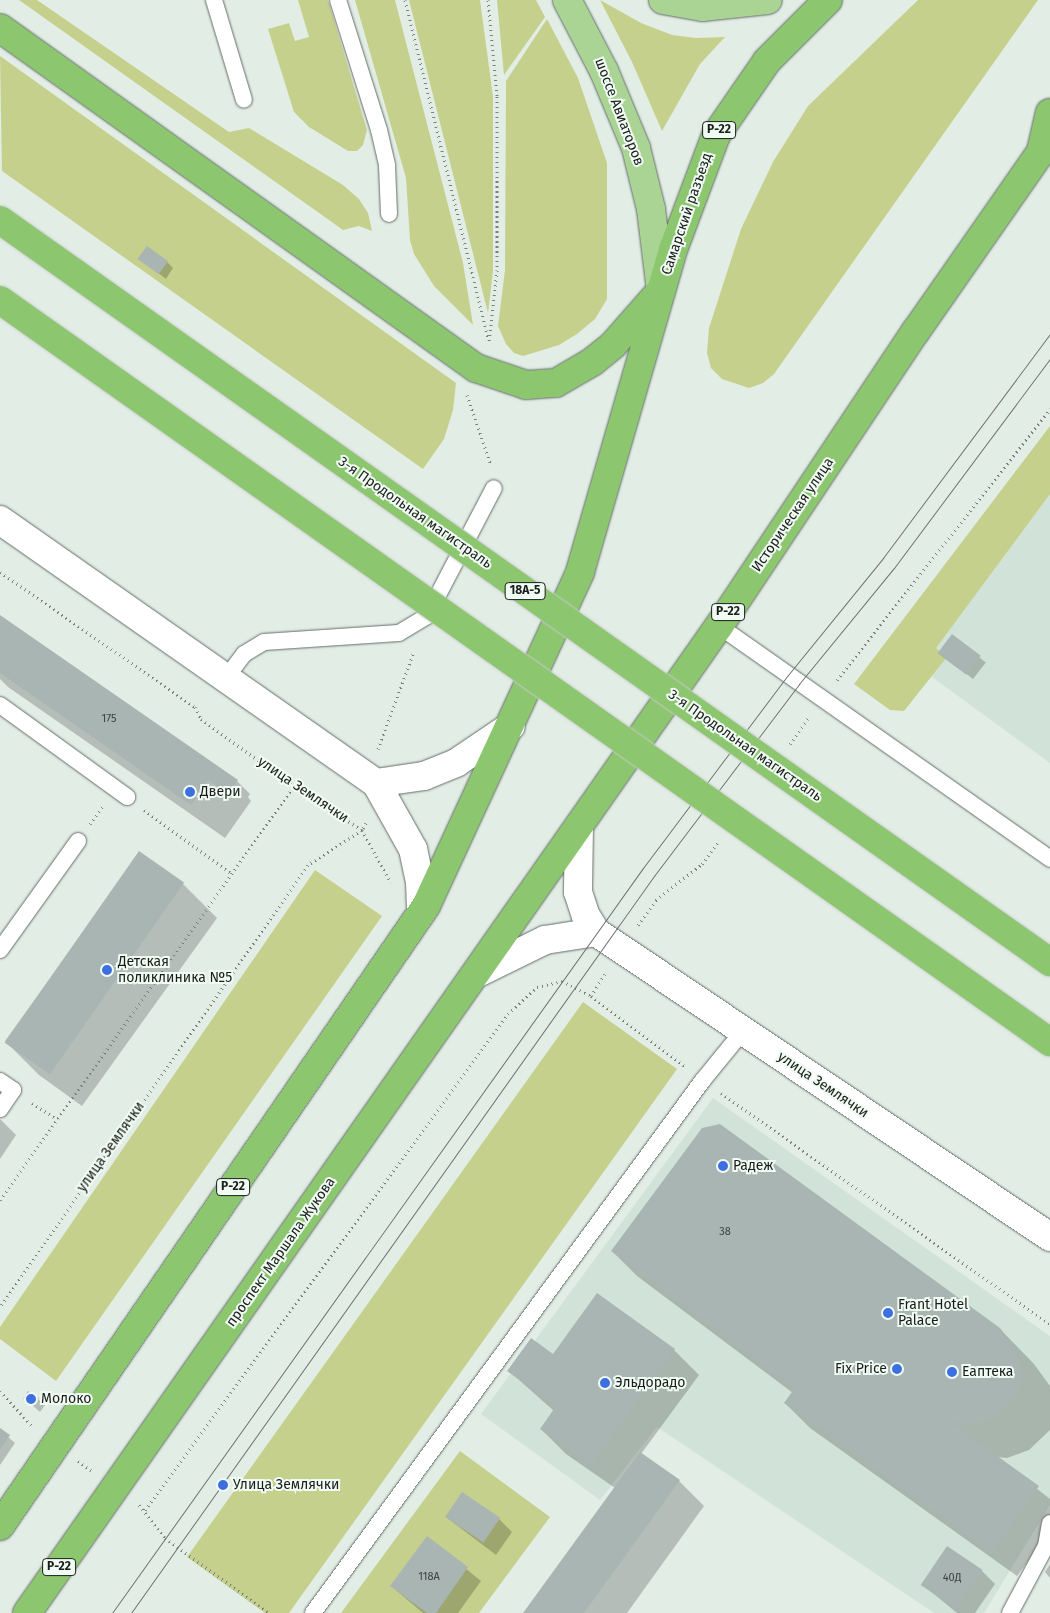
<!DOCTYPE html>
<html>
<head>
<meta charset="utf-8">
<style>
	body { margin:0 }
	#map { position:relative; width:1050px; height:1613px; overflow:hidden; background:#e2ede6; font-family:"Fira Sans",sans-serif }
	div>[style] { position:absolute }
	.built>* { inset:0; background:#d1e3d8 }
	.green>* { inset:0; background:#c6d08d }
	.shadow>* { inset:0; background:#0003; transform-origin:0 0 }
	.building>* { inset:0; background:#a8b5b2; transform-origin:0 0 }
	.path>* { height:3px; margin-top:-1.5px; transform-origin:0; background:repeating-linear-gradient(90deg,#7a817c 0 1px,transparent 0 5px) }
	.roads { filter:drop-shadow(0 0 1px #646d67) drop-shadow(0 0 1px #646d67) }
	.service>* { height:16px; margin:-8px; padding:0 8px; transform-origin:8px; border-radius:8px; background:#fff }
	.secondary>* { height:28px; margin:-14px; padding:0 14px; transform-origin:14px; border-radius:14px; background:#fff }
	.primary>* { height:28px; margin:-14px; padding:0 14px; transform-origin:14px; border-radius:14px; background:#a9d493 }
	.trunk>* { height:28px; margin:-14px; padding:0 14px; transform-origin:14px; border-radius:14px; background:#8cc66f }
	.tram>* { height:1px; margin:-0.5px; padding:0 0.5px; transform-origin:0.5px; border-radius:0.5px; background:#6c736e }
	.bridges { filter:drop-shadow(0 0 1px #c8c9c8) drop-shadow(0 0 1px #c8c9c8) }
	.trunk-bridge>* { height:28px; margin:-14px; padding:0 14px; transform-origin:14px; border-radius:14px; background:#8cc66f }
	.dots>* { width:14px; height:14px; translate:-50% -50%; box-sizing:border-box; border:2px solid #f0fbf3; border-radius:50% }
	span { translate:-50% -50%; white-space:nowrap; text-align:center; line-height:1.15; -webkit-text-stroke:4px #f0fbf3; paint-order:stroke }
	.number-label { font-size:11px; color:#3e4341 }
	.number-label span { -webkit-text-stroke-width:0 }
	.shield-label span { padding:1px 4px; background:#f0fbf3; border:1px solid; border-radius:4px; -webkit-text-stroke-width:0 }
	.shield-label { font-size:12px; color:#1a1d1b; font-weight:700 }
	.street-label { font-size:14px; color:#1a1d1b }
	.poi-label { font-size:14px; color:#1a1d1b }
	.left { translate:0 -50%; text-align:left }
	.right { translate:-100% -50%; text-align:right }
</style>
</head>
<body>
<div id="map">
	<div class="built">
		<div style="clip-path:polygon(1050px 473px,1050px 763px,910px 661px)"></div>
		<div style="clip-path:polygon(713px 1098px,1050px 1336px,1050px 1505px,984px 1613px,934px 1613px,657px 1427px,600px 1500px,481px 1414px)"></div>
	</div>
	<div class="green">
		<div style="clip-path:polygon(19px 0,37px 0,229px 132px,249px 128px,343px 185px,359px 199px,368px 213px,372px 231px,359px 226px,343px 230px)"></div>
		<div style="clip-path:polygon(298px 0,328px 0,367px 130px,363px 145px,357px 151px,348px 151px,309px 127px,294px 112px,268px 29px,289px 23px,295px 41px,309px 37px)"></div>
		<div style="clip-path:polygon(355px 0,395px 0,463px 263px,473px 325px,434px 286px,414px 254px,410px 240px,406px 178px)"></div>
		<div style="clip-path:polygon(409px 0,480px 0,493px 97px,493px 271px,488px 313px)"></div>
		<div style="clip-path:polygon(497px 0,536px 0,545px 17px,504px 75px)"></div>
		<div style="clip-path:polygon(600px 0,641px 23px,672px 35px,696px 38px,725px 37px,700px 64px,662px 131px,632px 62px)"></div>
		<div style="clip-path:polygon(918px 0,1038px 0,774px 374px,763px 383px,749px 388px,722px 379px,711px 368px,707px 353px,709px 328px,741px 229px,773px 162px,808px 106px)"></div>
		<div style="clip-path:polygon(547px 19px,578px 78px,607px 163px,607px 299px,595px 319px,577px 334px,559px 345px,523px 356px,514px 353px,506px 344px,498px 326px,505px 270px,506px 81px)"></div>
		<div style="clip-path:polygon(0 56px,456px 383px,453px 410px,444px 439px,423px 469px,2px 171px)"></div>
		<div style="clip-path:polygon(1050px 426px,1050px 494px,936px 648px,947px 657px,904px 711px,890px 710px,854px 684px)"></div>
		<div style="clip-path:polygon(315px 870px,382px 916px,56px 1381px,0 1339px,0 1327px)"></div>
		<div style="clip-path:polygon(583px 1002px,677px 1069px,289px 1613px,265px 1613px,187px 1557px)"></div>
		<div style="clip-path:polygon(460px 1451px,550px 1517px,479px 1613px,341px 1613px)"></div>
	</div>
	<div class="shadow">
		<div style="clip-path:polygon(140px 259px,167px 262px,173px 268px,166px 279px)"></div>
		<div style="clip-path:polygon(0 616px,237px 781px,250px 794px,248px 797px,251px 801px,225px 838px,8px 687px,0 679px)"></div>
		<div style="left:952px;top:636px;width:43px;height:21px;rotate:38deg"></div>
		<div style="clip-path:polygon(140px 853px,183px 884px,217px 918px,82px 1106px,39px 1075px,5px 1041px)"></div>
		<div style="clip-path:polygon(0 1119px,16px 1135px,0 1159px)"></div>
		<div style="clip-path:polygon(612px 1251px,1000px 1329px,1034px 1364px,1050px 1386px,1050px 1430px,1029px 1450px,1007px 1458px,996px 1457px,1050px 1499px,1050px 1531px,1017px 1576px,810px 1428px,785px 1403px,793px 1393px,637px 1276px)"></div>
		<div style="clip-path:polygon(674px 1350px,699px 1375px,641px 1454px,679px 1481px,704px 1506px,627px 1613px,525px 1613px,615px 1488px,566px 1454px,541px 1429px,554px 1411px,509px 1371px,553px 1356px)"></div>
		<div style="clip-path:polygon(25px 1399px,38px 1399px,45px 1405px,40px 1412px)"></div>
		<div style="clip-path:polygon(0 1430px,15px 1443px,0 1465px)"></div>
		<div style="clip-path:polygon(446px 1517px,499px 1519px,512px 1532px,496px 1555px)"></div>
		<div style="clip-path:polygon(428px 1538px,481px 1581px,458px 1613px,423px 1613px,391px 1586px)"></div>
		<div style="clip-path:polygon(1050px 1564px,1050px 1578px,1045px 1572px)"></div>
		<div style="clip-path:polygon(982px 1571px,995px 1584px,975px 1613px,957px 1613px,923px 1585px)"></div>
	</div>
	<div class="building">
		<div style="left:147px;top:246px;width:26px;height:16px;rotate:36deg"></div>
		<div style="clip-path:polygon(0 615px,238px 780px,228px 794px,208px 780px,191px 805px,0 673px)"></div>
		<div style="left:952px;top:634px;width:36px;height:24px;rotate:37deg"></div>
		<div style="left:139px;top:851px;width:55px;height:234px;rotate:35deg"></div>
		<div style="clip-path:polygon(720px 1124px,1000px 1328px,1017px 1351px,1023px 1376px,1017px 1396px,995px 1416px,972px 1425px,950px 1422px,1039px 1486px,992px 1553px,784px 1403px,794px 1389px,611px 1251px,702px 1128px)"></div>
		<div style="clip-path:polygon(597px 1293px,675px 1349px,591px 1466px,540px 1429px,556px 1406px,507px 1371px,531px 1338px,553px 1354px)"></div>
		<div style="left:28px;top:1391px;width:13px;height:9px;rotate:32deg"></div>
		<div style="clip-path:polygon(0 1428px,10px 1435px,0 1450px)"></div>
		<div style="clip-path:polygon(640px 1452px,680px 1480px,584px 1613px,523px 1613px)"></div>
		<div style="left:462px;top:1492px;width:46px;height:30px;rotate:34deg"></div>
		<div style="clip-path:polygon(427px 1536px,468px 1567px,436px 1613px,427px 1613px,390px 1586px)"></div>
		<div style="left:947px;top:1546px;width:43px;height:47px;rotate:34deg"></div>
	</div>
	<div class="path">
		<div style="left:405px;top:0;width:347px;rotate:76.2deg"></div>
		<div style="left:488px;top:0;width:96px;rotate:84.6deg"></div>
		<div style="left:497px;top:96px;width:174px;rotate:90deg"></div>
		<div style="left:497px;top:270px;width:73px;rotate:96.3deg"></div>
		<div style="left:467px;top:395px;width:74px;rotate:71.1deg"></div>
		<div style="left:0;top:572px;width:237px;rotate:34.7deg"></div>
		<div style="left:195px;top:707px;width:13px;rotate:63deg"></div>
		<div style="left:201px;top:719px;width:115px;rotate:35.8deg"></div>
		<div style="left:294px;top:786px;width:81px;rotate:32.9deg"></div>
		<div style="left:362px;top:830px;width:64px;rotate:147.1deg"></div>
		<div style="left:308px;top:865px;width:539px;rotate:124.87deg"></div>
		<div style="left:837px;top:680px;width:345px;rotate:-51.8deg"></div>
		<div style="left:790px;top:744px;width:33px;rotate:-55deg"></div>
		<div style="left:378px;top:749px;width:104px;rotate:-69.8deg"></div>
		<div style="left:144px;top:810px;width:109px;rotate:36deg"></div>
		<div style="left:366px;top:823px;width:8px;rotate:120deg"></div>
		<div style="left:362px;top:830px;width:60px;rotate:61.3deg"></div>
		<div style="left:90px;top:824px;width:21px;rotate:-55deg"></div>
		<div style="left:638px;top:925px;width:31px;rotate:-54deg"></div>
		<div style="left:656px;top:900px;width:58px;rotate:-38deg"></div>
		<div style="left:702px;top:864px;width:27px;rotate:-54deg"></div>
		<div style="left:591px;top:996px;width:26px;rotate:-58deg"></div>
		<div style="left:721px;top:1093px;width:402px;rotate:35.1deg"></div>
		<div style="left:32px;top:1103px;width:30px;rotate:33deg"></div>
		<div style="left:0;top:1200px;width:508px;rotate:-54.62deg"></div>
		<div style="left:0;top:1391px;width:49px;rotate:47.5deg"></div>
		<div style="left:78px;top:1461px;width:16px;rotate:35deg"></div>
		<div style="left:139px;top:1505px;width:42px;rotate:51.8deg"></div>
		<div style="left:165px;top:1538px;width:128px;rotate:35.8deg"></div>
		<div style="left:145px;top:1510px;width:615px;rotate:-53.8deg"></div>
		<div style="left:508px;top:1014px;width:40px;rotate:-43deg"></div>
		<div style="left:537px;top:987px;width:26px;rotate:-13deg"></div>
		<div style="left:562px;top:981px;width:33px;rotate:27deg"></div>
		<div style="left:591px;top:996px;width:119px;rotate:36.8deg"></div>
	</div>
	<div class="roads">
		<div class="service">
			<div style="left:214px;top:0;width:104px;rotate:73.3deg"></div>
			<div style="left:338px;top:0;width:136px;rotate:72.5deg"></div>
			<div style="left:379px;top:130px;width:37px;rotate:77deg"></div>
			<div style="left:387px;top:166px;width:48px;rotate:87.6deg"></div>
			<div style="left:719px;top:626px;width:405px;rotate:35.1deg"></div>
			<div style="left:226px;top:678px;width:30px;rotate:-53deg"></div>
			<div style="left:244px;top:654px;width:23px;rotate:-31deg"></div>
			<div style="left:264px;top:642px;width:135px;rotate:-3.8deg"></div>
			<div style="left:399px;top:633px;width:33px;rotate:-31deg"></div>
			<div style="left:427px;top:616px;width:144px;rotate:-62.4deg"></div>
			<div style="left:0;top:705px;width:157px;rotate:35.9deg"></div>
			<div style="left:0;top:950px;width:134px;rotate:-54.4deg"></div>
			<div style="left:0;top:1081px;width:16px;rotate:35deg"></div>
			<div style="left:13px;top:1090px;width:23px;rotate:124deg"></div>
			<div style="left:313px;top:1613px;width:660px;rotate:-53.81deg"></div>
			<div style="left:703px;top:1080px;width:63px;rotate:-50.8deg"></div>
			<div style="left:1010px;top:1613px;width:76px;rotate:-61.8deg"></div>
			<div style="left:1046px;top:1546px;width:23px;rotate:-80deg"></div>
		</div>
		<div class="secondary">
			<div style="left:0;top:520px;width:459px;rotate:35deg"></div>
			<div style="left:376px;top:783px;width:76px;rotate:60.7deg"></div>
			<div style="left:413px;top:849px;width:33px;rotate:78deg"></div>
			<div style="left:420px;top:881px;width:32px;rotate:88deg"></div>
			<div style="left:376px;top:783px;width:49px;rotate:-8.3deg"></div>
			<div style="left:424px;top:776px;width:35px;rotate:-22deg"></div>
			<div style="left:456px;top:763px;width:66px;rotate:-33.9deg"></div>
			<div style="left:579px;top:826px;width:66px;rotate:90.9deg"></div>
			<div style="left:578px;top:892px;width:25px;rotate:72deg"></div>
			<div style="left:586px;top:916px;width:19px;rotate:58deg"></div>
			<div style="left:596px;top:932px;width:547px;rotate:33.89deg"></div>
			<div style="left:478px;top:973px;width:75px;rotate:-26.2deg"></div>
			<div style="left:545px;top:940px;width:52px;rotate:-8.9deg"></div>
		</div>
		<div class="primary">
			<div style="left:567px;top:0;width:80px;rotate:62.5deg"></div>
			<div style="left:604px;top:71px;width:83px;rotate:67.4deg"></div>
			<div style="left:636px;top:148px;width:63px;rotate:76.2deg"></div>
			<div style="left:651px;top:209px;width:82px;rotate:83deg"></div>
			<div style="left:663px;top:0;width:40px;rotate:10deg"></div>
			<div style="left:702px;top:7px;width:66px;rotate:-6.1deg"></div>
		</div>
		<div class="trunk">
			<div style="left:0;top:28px;width:585px;rotate:35.54deg"></div>
			<div style="left:476px;top:368px;width:53px;rotate:18.8deg"></div>
			<div style="left:526px;top:385px;width:30px;rotate:-4deg"></div>
			<div style="left:556px;top:383px;width:42px;rotate:-30.3deg"></div>
			<div style="left:592px;top:362px;width:27px;rotate:-39deg"></div>
			<div style="left:613px;top:345px;width:67px;rotate:-48.7deg"></div>
			<div style="left:1041px;top:151px;width:39px;rotate:-77deg"></div>
			<div style="left:0;top:1526px;width:752px;rotate:-55.51deg"></div>
			<div style="left:426px;top:906px;width:368px;rotate:-65.2deg"></div>
			<div style="left:580px;top:572px;width:338px;rotate:-73.9deg"></div>
			<div style="left:674px;top:247px;width:120px;rotate:-69.4deg"></div>
			<div style="left:716px;top:135px;width:90px;rotate:-55.4deg"></div>
			<div style="left:767px;top:61px;width:86px;rotate:-45deg"></div>
			<div style="left:27px;top:1613px;width:1205px;rotate:-54.97deg"></div>
			<div style="left:719px;top:626px;width:355px;rotate:-56.3deg"></div>
			<div style="left:916px;top:331px;width:234px;rotate:-55.1deg"></div>
		</div>
	</div>
	<div class="tram">
		<div style="left:112px;top:1613px;width:915px;rotate:-54.52deg"></div>
		<div style="left:643px;top:868px;width:241px;rotate:-53.1deg"></div>
		<div style="left:788px;top:675px;width:151px;rotate:-50.9deg"></div>
		<div style="left:883px;top:558px;width:279px;rotate:-53.3deg"></div>
		<div style="left:131px;top:1613px;width:904px;rotate:-54.64deg"></div>
		<div style="left:654px;top:876px;width:241px;rotate:-52.9deg"></div>
		<div style="left:799px;top:684px;width:150px;rotate:-50.7deg"></div>
		<div style="left:894px;top:568px;width:261px;rotate:-53.3deg"></div>
	</div>
	<div class="bridges">
		<div class="trunk-bridge">
			<div style="left:0;top:220px;width:1286px;rotate:35.25deg"></div>
			<div style="left:0;top:300px;width:1286px;rotate:35.25deg"></div>
		</div>
	</div>
	<div class="dots">
		<div style="left:190px;top:792px;background:#3e6fe0"></div>
		<div style="left:107px;top:970px;background:#3e6fe0"></div>
		<div style="left:723px;top:1166px;background:#3e6fe0"></div>
		<div style="left:888px;top:1313px;background:#3e6fe0"></div>
		<div style="left:897px;top:1369px;background:#3e6fe0"></div>
		<div style="left:952px;top:1372px;background:#3e6fe0"></div>
		<div style="left:605px;top:1383px;background:#3e6fe0"></div>
		<div style="left:31px;top:1399px;background:#3e6fe0"></div>
		<div style="left:223px;top:1485px;background:#3e6fe0"></div>
	</div>
	<div class="number-label">
		<span style="left:109px;top:719px">175</span>
		<span style="left:725px;top:1232px">38</span>
		<span style="left:429px;top:1577px">118А</span>
		<span style="left:952px;top:1578px">40Д</span>
	</div>
	<div class="shield-label">
		<span style="left:719px;top:130px">Р-22</span>
		<span style="left:525px;top:591px">18А-5</span>
		<span style="left:728px;top:612px">Р-22</span>
		<span style="left:233px;top:1187px">Р-22</span>
		<span style="left:59px;top:1567px">Р-22</span>
	</div>
	<div class="street-label">
		<span style="left:619px;top:112px;rotate:69deg">шоссе Авиаторов</span>
		<span style="left:687px;top:214px;rotate:-71deg">Самарский разъезд</span>
		<span style="left:415px;top:513px;rotate:35deg">3-я Продольная магистраль</span>
		<span style="left:793px;top:515px;rotate:-56deg">Историческая улица</span>
		<span style="left:745px;top:746px;rotate:35deg">3-я Продольная магистраль</span>
		<span style="left:303px;top:790px;rotate:34deg">улица Землячки</span>
		<span style="left:823px;top:1085px;rotate:34deg">улица Землячки</span>
		<span style="left:111px;top:1147px;rotate:-55deg">улица Землячки</span>
		<span style="left:281px;top:1252px;rotate:-55deg">проспект Маршала Жукова</span>
	</div>
	<div class="poi-label">
		<span class="left" style="left:200px;top:792px">Двери</span>
		<span class="left" style="left:118px;top:970px">Детская<br>поликлиника №5</span>
		<span class="left" style="left:733px;top:1166px">Радеж</span>
		<span class="left" style="left:898px;top:1313px">Frant Hotel<br>Palace</span>
		<span class="right" style="left:887px;top:1369px">Fix Price</span>
		<span class="left" style="left:962px;top:1372px">Еаптека</span>
		<span class="left" style="left:615px;top:1383px">Эльдорадо</span>
		<span class="left" style="left:41px;top:1399px">Молоко</span>
		<span class="left" style="left:233px;top:1485px">Улица Землячки</span>
	</div>
</div>
</body>
</html>
